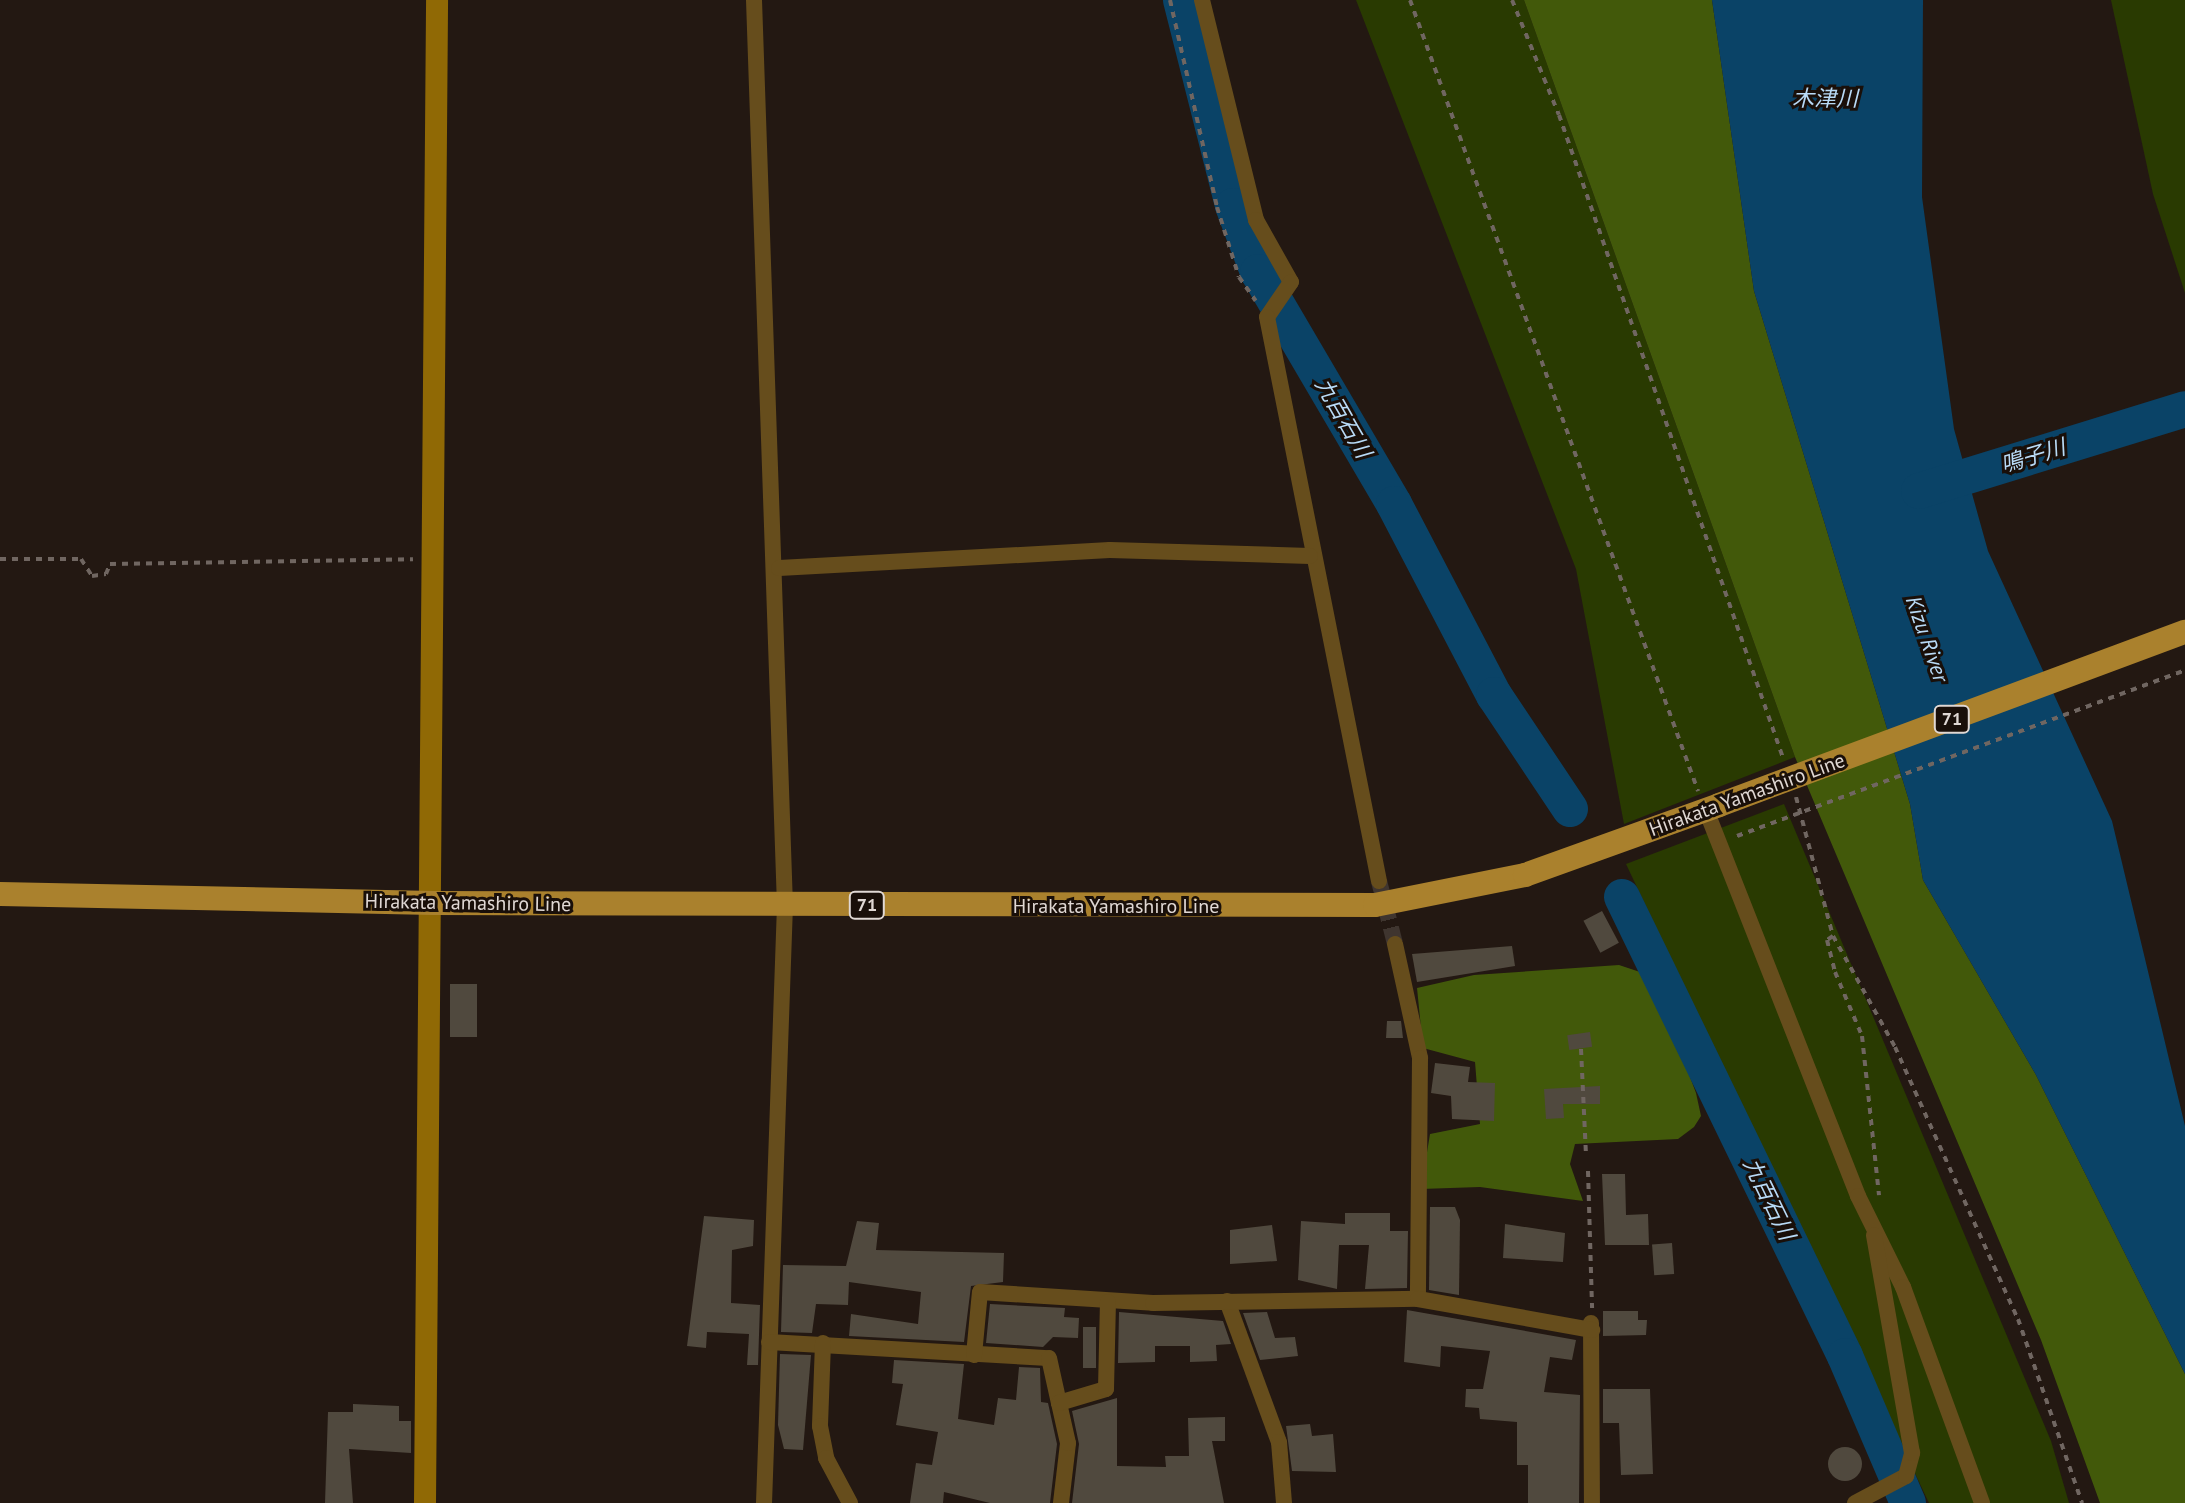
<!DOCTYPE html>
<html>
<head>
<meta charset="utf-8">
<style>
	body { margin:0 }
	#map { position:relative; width:2185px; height:1503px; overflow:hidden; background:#231812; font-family:"PT Sans","Noto Sans JP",sans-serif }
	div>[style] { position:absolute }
	.green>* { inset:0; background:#293a01 }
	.forest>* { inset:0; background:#42590a }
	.water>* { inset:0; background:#0a4367 }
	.river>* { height:36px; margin:-18px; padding:0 18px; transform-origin:18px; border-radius:18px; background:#0a4367 }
	.building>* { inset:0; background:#50493e; transform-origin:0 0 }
	.round { border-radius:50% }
	.street-tunnel>* { height:16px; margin-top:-8px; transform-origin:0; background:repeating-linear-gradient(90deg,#3f352f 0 16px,transparent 0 24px) }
	.path>* { height:4px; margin-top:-2px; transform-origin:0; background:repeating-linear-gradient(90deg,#706661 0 6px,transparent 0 12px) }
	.street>* { height:16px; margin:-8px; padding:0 8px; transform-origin:8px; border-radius:8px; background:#664d1c }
	.secondary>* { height:22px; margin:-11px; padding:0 11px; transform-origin:11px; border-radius:11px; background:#906905 }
	.primary>* { height:24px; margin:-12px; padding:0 12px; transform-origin:12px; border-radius:12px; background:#aa812d }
	.path-bridge>* { height:4px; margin-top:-2px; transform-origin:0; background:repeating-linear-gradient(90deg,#706661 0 6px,transparent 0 12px) }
	.primary-bridge>* { height:24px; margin:-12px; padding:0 12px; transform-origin:12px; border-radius:12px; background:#aa812d }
	span { translate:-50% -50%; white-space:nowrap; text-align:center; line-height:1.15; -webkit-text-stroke:6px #190f09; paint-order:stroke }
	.shield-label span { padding:2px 6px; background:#190f09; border:2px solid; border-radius:6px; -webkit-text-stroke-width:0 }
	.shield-label { font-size:18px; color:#e0d8d4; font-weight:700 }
	.street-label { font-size:20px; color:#e0d8d4 }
	.water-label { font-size:22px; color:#b8daf6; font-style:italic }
</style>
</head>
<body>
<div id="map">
	<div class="green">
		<div style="clip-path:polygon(1356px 0,1524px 0,1795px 757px,1624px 824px,1576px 569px)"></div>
		<div style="clip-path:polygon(2111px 0,2185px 0,2185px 293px,2153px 194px)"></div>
		<div style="clip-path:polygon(1784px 804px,2051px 1441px,2069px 1503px,1929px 1503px,1626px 864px)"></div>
	</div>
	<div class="forest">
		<div style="clip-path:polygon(1524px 0,1712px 0,1754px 291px,1910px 804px,1923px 880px,2036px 1075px,2185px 1374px,2185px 1503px,2100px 1503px,2041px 1340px,1795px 757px)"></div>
		<div style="clip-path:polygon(1619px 965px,1646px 974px,1659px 994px,1696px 1093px,1701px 1116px,1694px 1127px,1678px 1139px,1575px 1144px,1570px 1164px,1583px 1201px,1480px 1187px,1421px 1189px,1430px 1134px,1480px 1124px,1475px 1062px,1423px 1048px,1417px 988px,1474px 975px)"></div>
	</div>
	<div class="water">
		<div style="clip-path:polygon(1712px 0,1923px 0,1922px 197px,1954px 429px,1988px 551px,2112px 821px,2185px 1126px,2185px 1374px,2036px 1075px,1923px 880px,1910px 804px,1754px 291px)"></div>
	</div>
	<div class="river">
		<div style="left:1181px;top:0;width:212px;rotate:75.8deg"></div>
		<div style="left:1233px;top:206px;width:71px;rotate:69.3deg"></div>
		<div style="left:1258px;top:272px;width:269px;rotate:59.6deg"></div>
		<div style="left:1394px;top:504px;width:216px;rotate:62.4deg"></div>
		<div style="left:1494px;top:695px;width:137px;rotate:56.3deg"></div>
		<div style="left:1919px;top:491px;width:278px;rotate:-17.1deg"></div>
		<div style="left:1622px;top:897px;width:510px;rotate:64.09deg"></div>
		<div style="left:1845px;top:1356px;width:160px;rotate:66.8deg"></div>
	</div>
	<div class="building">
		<div style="left:1602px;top:911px;width:36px;height:21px;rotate:62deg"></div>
		<div style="clip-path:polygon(1512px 946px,1515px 966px,1417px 982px,1412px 954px)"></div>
		<div style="left:450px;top:984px;width:27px;height:53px"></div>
		<div style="clip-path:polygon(1387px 1021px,1401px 1021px,1403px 1038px,1386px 1038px)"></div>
		<div style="left:1590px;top:1032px;width:15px;height:23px;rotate:82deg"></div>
		<div style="clip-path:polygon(1435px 1063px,1470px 1067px,1468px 1082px,1495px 1083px,1494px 1121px,1452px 1119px,1451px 1096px,1431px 1093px)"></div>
		<div style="clip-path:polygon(1600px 1086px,1600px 1104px,1563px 1104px,1564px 1118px,1546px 1119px,1544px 1089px)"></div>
		<div style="clip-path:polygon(1602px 1174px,1625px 1174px,1626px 1215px,1648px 1214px,1649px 1245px,1605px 1245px)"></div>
		<div style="clip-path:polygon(1430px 1207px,1455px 1207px,1460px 1220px,1459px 1295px,1429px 1290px)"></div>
		<div style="clip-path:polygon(1345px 1213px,1390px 1213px,1390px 1231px,1408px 1231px,1407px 1288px,1365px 1289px,1369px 1245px,1339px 1245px,1337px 1289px,1298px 1280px,1301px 1221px,1345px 1224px)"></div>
		<div style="clip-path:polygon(704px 1216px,754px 1220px,753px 1246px,732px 1250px,731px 1303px,760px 1305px,758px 1365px,747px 1365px,749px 1334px,707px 1332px,706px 1348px,687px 1346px)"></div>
		<div style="clip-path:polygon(857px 1221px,879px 1223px,876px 1250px,1004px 1253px,1003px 1282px,971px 1286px,964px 1342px,849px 1336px,851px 1314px,918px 1324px,921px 1292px,849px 1282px,848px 1305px,816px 1304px,812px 1333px,781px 1332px,783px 1265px,846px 1266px)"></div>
		<div style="clip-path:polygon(1505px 1224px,1565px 1233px,1563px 1262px,1503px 1258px)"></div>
		<div style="clip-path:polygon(1272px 1225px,1277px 1261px,1230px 1264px,1230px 1230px)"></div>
		<div style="left:1672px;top:1243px;width:31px;height:20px;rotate:86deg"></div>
		<div style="clip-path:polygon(990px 1304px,1065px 1308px,1064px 1317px,1079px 1318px,1078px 1338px,1053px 1337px,1043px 1347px,986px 1343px)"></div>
		<div style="clip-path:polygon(1407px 1310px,1576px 1340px,1572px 1360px,1550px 1357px,1544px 1392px,1580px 1395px,1579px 1503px,1528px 1503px,1528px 1465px,1517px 1465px,1517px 1422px,1480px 1419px,1479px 1408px,1465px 1407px,1466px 1389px,1483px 1389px,1490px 1351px,1441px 1346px,1440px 1367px,1404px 1362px)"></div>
		<div style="clip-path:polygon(1603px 1311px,1638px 1311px,1638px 1320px,1647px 1320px,1646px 1335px,1603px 1336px)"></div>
		<div style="clip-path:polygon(1119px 1312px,1223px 1321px,1231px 1344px,1216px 1345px,1217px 1361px,1190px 1362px,1190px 1346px,1155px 1346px,1155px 1362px,1118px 1363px)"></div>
		<div style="clip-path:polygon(1267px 1312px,1275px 1338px,1295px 1337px,1298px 1356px,1260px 1360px,1243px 1313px)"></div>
		<div style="left:1083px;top:1327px;width:13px;height:41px"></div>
		<div style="clip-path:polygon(780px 1354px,811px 1355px,803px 1450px,784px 1449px,778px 1425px)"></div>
		<div style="clip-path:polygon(894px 1360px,964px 1364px,958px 1419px,994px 1425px,998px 1398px,1016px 1400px,1019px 1367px,1040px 1368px,1041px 1402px,1048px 1403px,1057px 1444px,1050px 1503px,990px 1503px,944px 1492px,943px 1503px,910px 1503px,916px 1463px,932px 1465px,938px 1432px,896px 1425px,903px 1384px,892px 1383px)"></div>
		<div style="clip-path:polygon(1603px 1389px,1650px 1389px,1653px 1474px,1621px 1475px,1619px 1423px,1603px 1423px)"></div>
		<div style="clip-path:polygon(1117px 1398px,1117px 1466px,1166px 1467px,1165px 1456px,1189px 1456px,1188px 1418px,1225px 1417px,1225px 1441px,1212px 1441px,1224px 1503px,1072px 1503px,1079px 1444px,1072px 1411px)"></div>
		<div style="clip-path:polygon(353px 1404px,399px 1406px,399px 1421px,411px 1421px,411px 1453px,349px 1449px,353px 1503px,325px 1503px,328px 1412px,353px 1412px)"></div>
		<div style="clip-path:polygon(1310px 1424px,1312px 1436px,1333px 1434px,1336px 1472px,1292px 1471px,1286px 1426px)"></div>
		<div class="round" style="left:1828px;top:1447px;width:34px;height:34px"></div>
	</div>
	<div class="street-tunnel">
		<div style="left:1379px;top:881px;width:65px;rotate:75.7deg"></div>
	</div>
	<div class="path">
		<div style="left:1170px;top:0;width:212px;rotate:77.2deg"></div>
		<div style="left:1217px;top:207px;width:73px;rotate:72.6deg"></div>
		<div style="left:1239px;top:277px;width:29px;rotate:55deg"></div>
		<div style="left:1410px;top:0;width:842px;rotate:69.99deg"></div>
		<div style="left:1512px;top:0;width:124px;rotate:67.8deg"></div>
		<div style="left:1559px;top:115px;width:681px;rotate:70.79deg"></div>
		<div style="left:0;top:559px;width:81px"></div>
		<div style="left:81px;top:559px;width:20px;rotate:57deg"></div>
		<div style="left:92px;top:576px;width:14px;rotate:-8deg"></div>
		<div style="left:106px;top:574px;width:11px;rotate:-68deg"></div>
		<div style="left:110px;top:564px;width:303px;rotate:-0.9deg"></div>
		<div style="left:1796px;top:797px;width:144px;rotate:75.1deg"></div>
		<div style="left:1833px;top:936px;width:127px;rotate:60.8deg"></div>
		<div style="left:1895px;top:1047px;width:299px;rotate:65.7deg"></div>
		<div style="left:2018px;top:1319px;width:195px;rotate:70.8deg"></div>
		<div style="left:1833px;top:936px;width:7px;rotate:146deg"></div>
		<div style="left:1827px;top:940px;width:33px;rotate:76deg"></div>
		<div style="left:1835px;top:972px;width:69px;rotate:67.1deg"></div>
		<div style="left:1862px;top:1036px;width:160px;rotate:83.9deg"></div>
		<div style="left:1581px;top:1049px;width:106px;rotate:87.3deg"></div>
		<div style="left:1588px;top:1171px;width:137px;rotate:88.3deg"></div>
	</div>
	<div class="street">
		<div style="left:754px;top:0;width:906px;rotate:88.04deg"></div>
		<div style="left:785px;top:905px;width:598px;rotate:92.01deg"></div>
		<div style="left:1202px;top:0;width:227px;rotate:76.2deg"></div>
		<div style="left:1256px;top:220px;width:71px;rotate:60.6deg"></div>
		<div style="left:1291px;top:282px;width:42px;rotate:124.4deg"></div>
		<div style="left:1267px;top:317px;width:575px;rotate:78.77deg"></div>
		<div style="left:779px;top:568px;width:331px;rotate:-3.1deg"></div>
		<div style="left:1110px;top:550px;width:200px;rotate:1.7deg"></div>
		<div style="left:1706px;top:810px;width:415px;rotate:68.5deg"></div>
		<div style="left:1858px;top:1196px;width:102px;rotate:63.7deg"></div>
		<div style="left:1903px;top:1287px;width:230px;rotate:69.9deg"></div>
		<div style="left:1395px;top:944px;width:117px;rotate:77.6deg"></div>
		<div style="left:1420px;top:1058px;width:241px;rotate:90.5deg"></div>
		<div style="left:1227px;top:1301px;width:150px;rotate:69.8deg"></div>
		<div style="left:1279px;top:1442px;width:61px;rotate:85.3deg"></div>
		<div style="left:1591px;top:1323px;width:180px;rotate:89.7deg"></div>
		<div style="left:769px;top:1342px;width:280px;rotate:3.3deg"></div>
		<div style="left:1049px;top:1358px;width:46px;rotate:77.5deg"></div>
		<div style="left:823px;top:1343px;width:83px;rotate:92.1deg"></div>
		<div style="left:820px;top:1426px;width:33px;rotate:79deg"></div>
		<div style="left:826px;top:1458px;width:51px;rotate:61.9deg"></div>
		<div style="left:974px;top:1355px;width:63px;rotate:-84.6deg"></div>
		<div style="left:980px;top:1292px;width:173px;rotate:3.6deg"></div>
		<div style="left:1153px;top:1303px;width:265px;rotate:-0.9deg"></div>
		<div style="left:1418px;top:1299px;width:177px;rotate:10.1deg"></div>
		<div style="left:1061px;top:1503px;width:60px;rotate:-83.3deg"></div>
		<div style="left:1068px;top:1443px;width:41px;rotate:-102.7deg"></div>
		<div style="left:1059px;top:1403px;width:49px;rotate:-16.6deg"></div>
		<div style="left:1106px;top:1389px;width:87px;rotate:-88.7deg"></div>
		<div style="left:1855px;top:1503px;width:58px;rotate:-27.9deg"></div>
		<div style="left:1906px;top:1476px;width:24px;rotate:-75deg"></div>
		<div style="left:1912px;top:1453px;width:221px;rotate:-99.9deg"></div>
	</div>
	<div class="secondary">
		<div style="left:425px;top:1503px;width:1503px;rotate:-89.54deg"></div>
	</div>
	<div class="primary">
		<div style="left:0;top:894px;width:434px;rotate:1.2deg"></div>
		<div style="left:434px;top:903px;width:941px;rotate:0.12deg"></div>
		<div style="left:1375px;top:905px;width:153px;rotate:-11.3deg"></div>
		<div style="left:1525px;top:875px;width:206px;rotate:-19.8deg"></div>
	</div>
	<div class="path-bridge">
		<div style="left:1737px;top:836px;width:478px;rotate:-20.3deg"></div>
	</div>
	<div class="primary-bridge">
		<div style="left:1719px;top:805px;width:497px;rotate:-20.4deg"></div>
	</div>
	<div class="shield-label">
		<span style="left:1952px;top:719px">71</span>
		<span style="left:867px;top:905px">71</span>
	</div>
	<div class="street-label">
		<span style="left:1747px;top:795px;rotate:-20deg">Hirakata Yamashiro Line</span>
		<span style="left:468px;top:903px;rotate:1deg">Hirakata Yamashiro Line</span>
		<span style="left:1116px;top:906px">Hirakata Yamashiro Line</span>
	</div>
	<div class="water-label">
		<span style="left:1825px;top:99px">木津川</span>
		<span style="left:1343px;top:418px;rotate:60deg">九百石川</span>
		<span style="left:2033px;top:456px;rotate:-17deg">鳴子川</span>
		<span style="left:1927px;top:639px;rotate:71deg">Kizu River</span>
		<span style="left:1769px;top:1199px;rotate:64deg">九百石川</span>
	</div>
</div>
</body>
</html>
